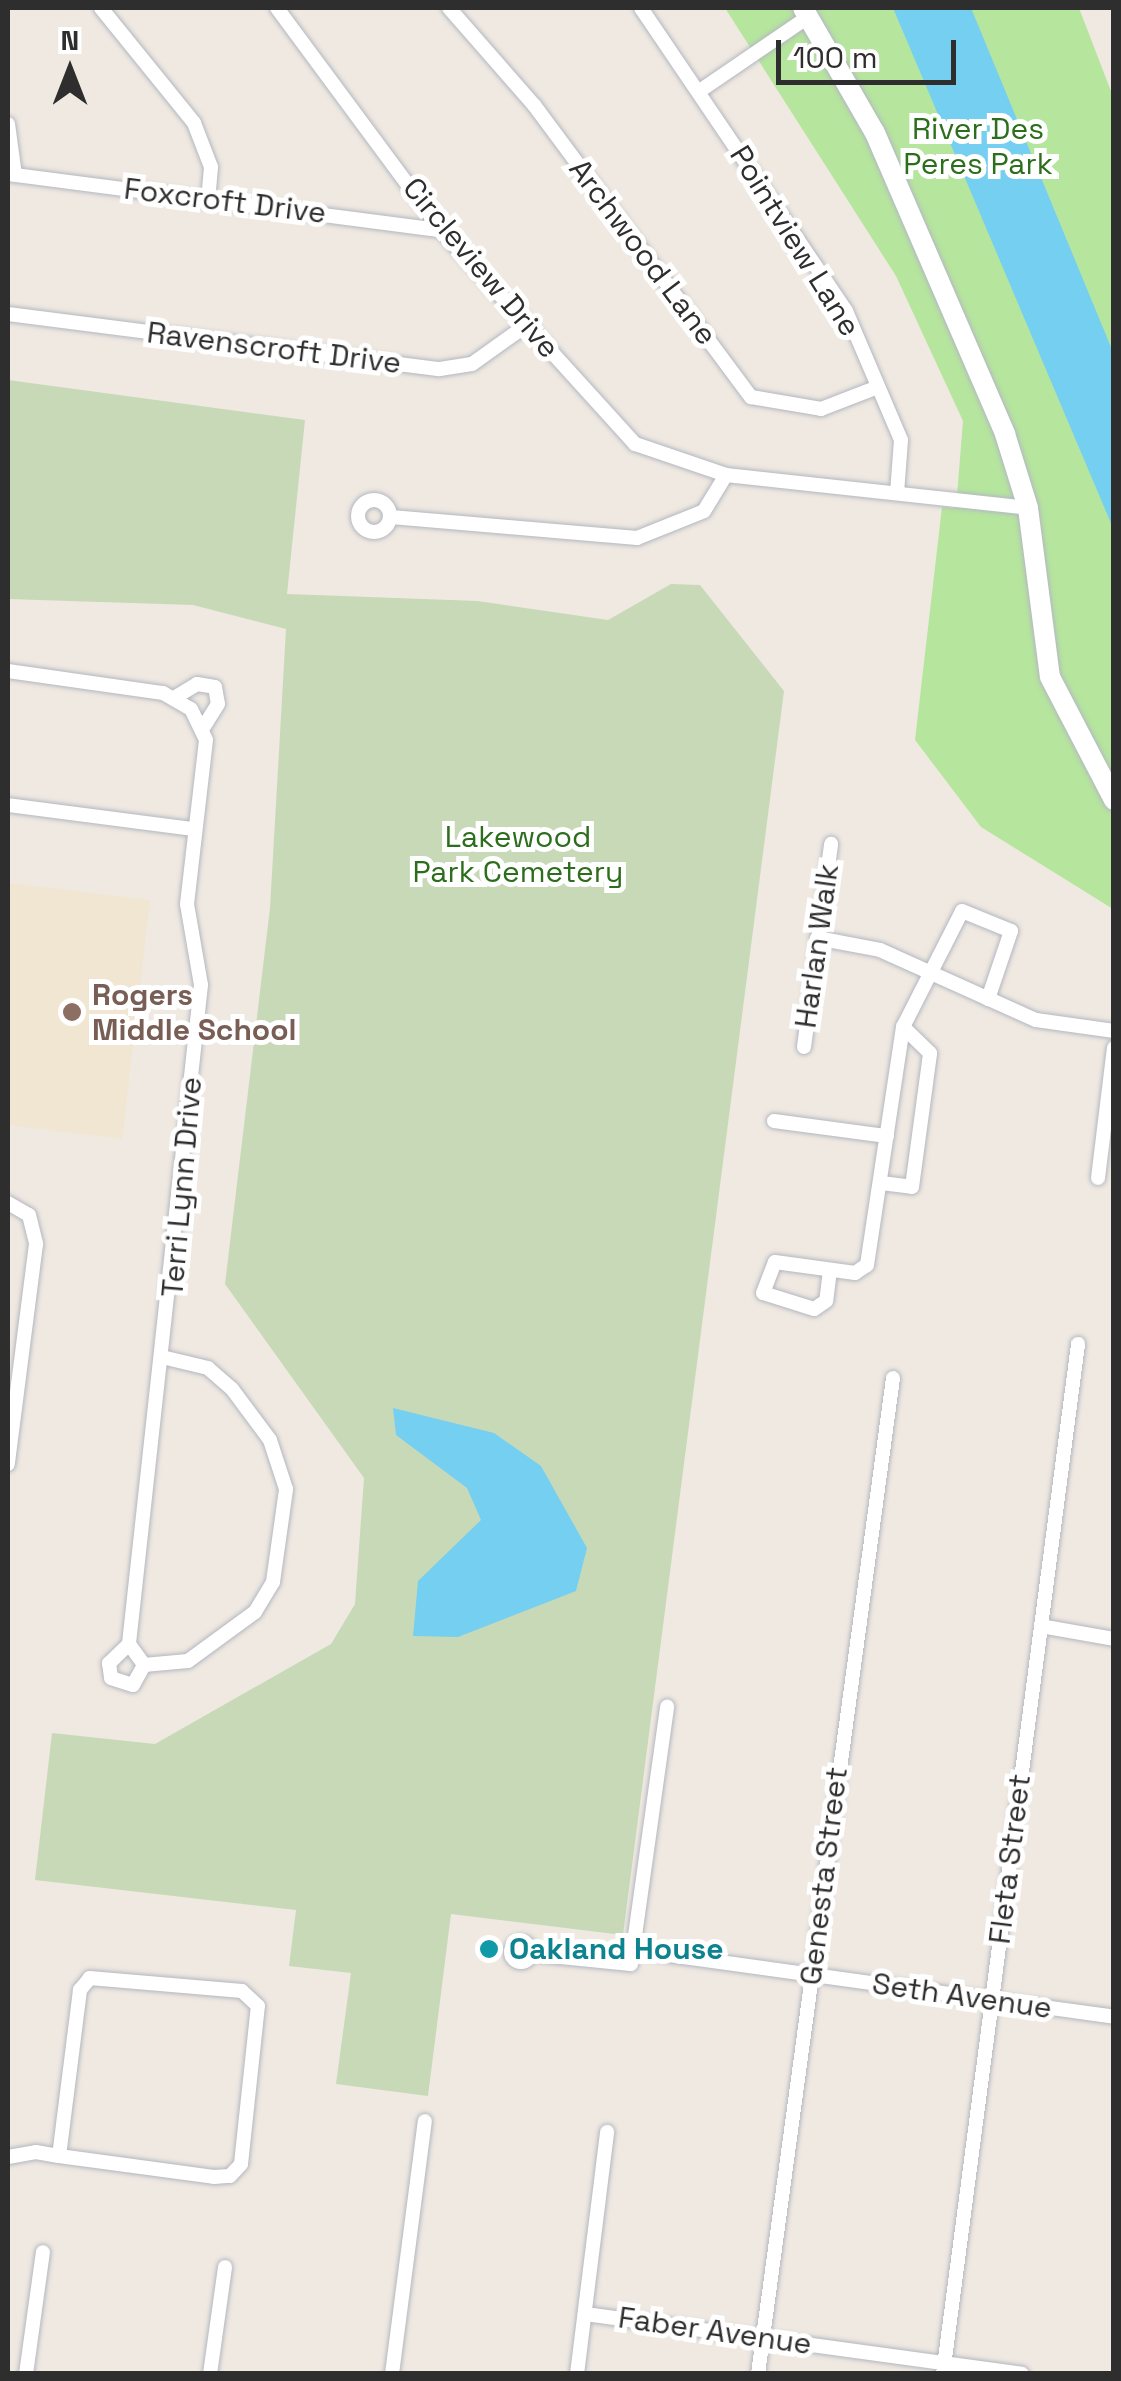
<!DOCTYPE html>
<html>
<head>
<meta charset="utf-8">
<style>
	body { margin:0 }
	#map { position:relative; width:1121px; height:2381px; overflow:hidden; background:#efe9e1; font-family:"Space Grotesk",sans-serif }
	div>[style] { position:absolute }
	.education>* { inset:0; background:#f0e6d1 }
	.green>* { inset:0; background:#b6e59e }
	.cemetery>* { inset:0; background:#c8d9b8 }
	.water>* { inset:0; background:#75cff0 }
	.roads { filter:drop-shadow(0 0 2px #b4b7c1) drop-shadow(0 0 2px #b4b7c1) }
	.street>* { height:14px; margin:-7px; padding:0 7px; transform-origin:7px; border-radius:7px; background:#fff }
	.street>.ring { margin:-7px; padding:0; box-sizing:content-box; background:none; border:14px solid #fff; border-radius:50% }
	.secondary>* { height:20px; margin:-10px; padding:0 10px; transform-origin:10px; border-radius:10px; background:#fff }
	.dots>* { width:28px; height:28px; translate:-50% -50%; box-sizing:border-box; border:5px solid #fff; border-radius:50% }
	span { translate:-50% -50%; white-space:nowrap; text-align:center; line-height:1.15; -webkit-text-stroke:10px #fff; paint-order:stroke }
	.park-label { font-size:30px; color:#2c6e1b }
	.street-label { font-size:30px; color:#2e2e2e }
	.education-label { font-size:30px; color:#785e54; font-weight:700 }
	.left { translate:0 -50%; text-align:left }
	.culture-label { font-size:30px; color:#0d838f; font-weight:700 }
	.frame { position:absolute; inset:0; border:10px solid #2e2e2e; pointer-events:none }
	.north { position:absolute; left:20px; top:20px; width:100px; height:100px; -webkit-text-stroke:8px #fff; paint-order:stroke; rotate:0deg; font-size:28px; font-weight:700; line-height:40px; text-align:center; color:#2e2e2e }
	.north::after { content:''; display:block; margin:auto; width:35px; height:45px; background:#2e2e2e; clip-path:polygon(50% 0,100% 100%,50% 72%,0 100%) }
	.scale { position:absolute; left:776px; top:40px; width:180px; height:45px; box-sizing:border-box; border:5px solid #2e2e2e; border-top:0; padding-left:12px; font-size:30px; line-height:35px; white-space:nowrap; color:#2e2e2e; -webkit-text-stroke:8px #fff; paint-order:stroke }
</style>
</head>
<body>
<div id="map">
	<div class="education">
		<div style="clip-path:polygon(8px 883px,150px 900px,122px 1139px,8px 1125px)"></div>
	</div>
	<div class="green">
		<div style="clip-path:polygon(725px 8px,1079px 8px,1114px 99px,1113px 909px,981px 827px,915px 740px,942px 507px,956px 508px,963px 421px,896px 276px)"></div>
	</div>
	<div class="cemetery">
		<div style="clip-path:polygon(8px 380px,305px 420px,287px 594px,478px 601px,608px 620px,671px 584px,700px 585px,784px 691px,623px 1935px,451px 1914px,428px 2096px,336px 2084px,351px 1973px,289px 1966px,296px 1910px,35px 1880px,52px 1733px,155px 1744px,331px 1644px,355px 1604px,364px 1478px,225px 1284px,270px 908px,286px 629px,193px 605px,8px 599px)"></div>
	</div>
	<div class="water">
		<div style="clip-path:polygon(893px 8px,971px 8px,1113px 352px,1113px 528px)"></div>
		<div style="clip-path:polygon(393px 1408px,494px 1433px,541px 1466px,587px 1548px,576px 1591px,458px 1637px,413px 1636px,418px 1581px,481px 1520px,467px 1488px,396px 1435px)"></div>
	</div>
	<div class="roads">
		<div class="street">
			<div style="left:101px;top:8px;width:148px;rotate:51deg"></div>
			<div style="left:194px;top:123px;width:47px;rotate:68.9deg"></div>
			<div style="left:211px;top:167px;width:32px;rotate:95deg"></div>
			<div style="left:277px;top:8px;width:276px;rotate:53.5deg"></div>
			<div style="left:441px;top:230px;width:289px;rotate:47.8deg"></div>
			<div style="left:635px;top:444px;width:96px;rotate:18.8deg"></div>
			<div style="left:726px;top:475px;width:304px;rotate:6.2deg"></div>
			<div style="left:449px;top:8px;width:129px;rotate:48.8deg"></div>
			<div style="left:534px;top:105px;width:364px;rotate:53.4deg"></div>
			<div style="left:751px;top:397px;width:71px;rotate:9.7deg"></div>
			<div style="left:821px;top:409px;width:61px;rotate:-21.1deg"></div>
			<div style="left:641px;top:8px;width:366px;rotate:55.9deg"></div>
			<div style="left:846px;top:311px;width:140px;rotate:66.9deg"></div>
			<div style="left:901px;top:440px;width:53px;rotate:94.3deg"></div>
			<div style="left:701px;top:90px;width:130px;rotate:-34.3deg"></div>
			<div style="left:8px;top:124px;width:51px;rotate:82.2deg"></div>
			<div style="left:8px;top:174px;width:437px;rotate:7.4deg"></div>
			<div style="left:8px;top:314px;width:435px;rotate:7.3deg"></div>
			<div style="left:440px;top:369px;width:32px;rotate:-9deg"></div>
			<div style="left:472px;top:364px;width:69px;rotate:-35.5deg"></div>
			<div class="ring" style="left:358px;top:500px;width:18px;height:18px"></div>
			<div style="left:391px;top:517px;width:247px;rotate:4.9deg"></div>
			<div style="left:637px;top:538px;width:72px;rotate:-21.9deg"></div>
			<div style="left:704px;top:511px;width:42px;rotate:-58.6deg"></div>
			<div style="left:8px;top:671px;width:157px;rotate:8.1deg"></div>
			<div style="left:163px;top:693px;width:32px;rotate:30deg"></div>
			<div style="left:191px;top:709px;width:34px;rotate:64deg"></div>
			<div style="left:206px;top:740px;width:165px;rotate:96.6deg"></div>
			<div style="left:187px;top:904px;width:82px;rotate:80.2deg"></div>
			<div style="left:201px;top:985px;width:663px;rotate:96.24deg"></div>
			<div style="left:129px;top:1644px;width:26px;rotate:54deg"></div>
			<div style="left:174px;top:698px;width:27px;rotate:-31deg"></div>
			<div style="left:197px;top:684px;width:18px;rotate:9deg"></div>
			<div style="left:215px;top:687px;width:17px;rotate:80deg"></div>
			<div style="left:218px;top:704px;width:31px;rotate:122deg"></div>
			<div style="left:8px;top:805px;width:188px;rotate:7.4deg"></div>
			<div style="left:817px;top:938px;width:64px;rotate:10.8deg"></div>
			<div style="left:880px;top:950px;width:171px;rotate:24.2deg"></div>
			<div style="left:1036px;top:1020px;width:79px;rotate:8deg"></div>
			<div style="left:804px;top:1047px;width:205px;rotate:-82.4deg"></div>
			<div style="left:774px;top:1121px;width:114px;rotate:7.6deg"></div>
			<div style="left:1098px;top:1178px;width:131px;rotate:-83deg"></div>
			<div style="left:881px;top:1183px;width:31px;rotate:7deg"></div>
			<div style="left:912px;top:1187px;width:135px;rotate:-82.3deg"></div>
			<div style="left:930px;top:1053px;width:37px;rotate:-136deg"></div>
			<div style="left:8px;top:1203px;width:24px;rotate:30deg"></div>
			<div style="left:29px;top:1215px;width:30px;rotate:76deg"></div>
			<div style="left:36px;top:1244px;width:222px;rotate:97.3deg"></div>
			<div style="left:830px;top:1270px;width:31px;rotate:97deg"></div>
			<div style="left:826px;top:1301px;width:14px;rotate:146deg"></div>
			<div style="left:814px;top:1309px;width:53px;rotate:-162.6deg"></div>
			<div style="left:763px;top:1293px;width:33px;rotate:-69deg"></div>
			<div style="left:775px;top:1262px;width:81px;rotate:7.8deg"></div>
			<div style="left:855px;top:1273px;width:14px;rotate:-34deg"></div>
			<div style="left:867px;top:1265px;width:241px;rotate:-81.4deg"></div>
			<div style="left:903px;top:1027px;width:130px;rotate:-63deg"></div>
			<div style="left:962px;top:911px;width:53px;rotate:22.2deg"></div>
			<div style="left:1011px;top:931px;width:72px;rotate:108.7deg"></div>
			<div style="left:1041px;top:1626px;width:74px;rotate:10.1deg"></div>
			<div style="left:129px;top:1644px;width:28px;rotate:136deg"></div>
			<div style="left:109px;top:1663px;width:15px;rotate:82deg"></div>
			<div style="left:111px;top:1678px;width:23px;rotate:18deg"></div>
			<div style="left:133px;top:1685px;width:23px;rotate:-61deg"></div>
			<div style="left:144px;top:1665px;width:44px;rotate:-5.2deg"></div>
			<div style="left:188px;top:1661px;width:83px;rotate:-36.2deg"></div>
			<div style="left:255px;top:1612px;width:35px;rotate:-59deg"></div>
			<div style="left:273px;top:1582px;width:94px;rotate:-82deg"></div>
			<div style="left:286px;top:1489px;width:52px;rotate:-108.1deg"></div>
			<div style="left:270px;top:1440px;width:64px;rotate:-126.7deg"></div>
			<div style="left:232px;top:1389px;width:32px;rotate:-139deg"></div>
			<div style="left:208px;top:1368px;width:43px;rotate:-166.6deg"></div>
			<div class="ring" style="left:511px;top:1942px;width:6px;height:6px"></div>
			<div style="left:633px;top:1950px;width:486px;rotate:7.9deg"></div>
			<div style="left:531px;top:1954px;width:100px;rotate:5.7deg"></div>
			<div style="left:631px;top:1964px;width:260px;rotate:-82deg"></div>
			<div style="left:8px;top:2157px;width:28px;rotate:-10deg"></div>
			<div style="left:36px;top:2152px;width:23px;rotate:10deg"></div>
			<div style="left:59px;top:2156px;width:156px;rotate:7.7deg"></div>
			<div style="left:214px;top:2177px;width:16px;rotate:-4deg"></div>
			<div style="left:230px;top:2176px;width:16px;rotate:-47deg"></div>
			<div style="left:241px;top:2164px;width:159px;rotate:-83.9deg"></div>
			<div style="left:258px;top:2006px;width:22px;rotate:-137deg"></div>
			<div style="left:242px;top:1991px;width:153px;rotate:-175.1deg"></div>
			<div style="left:90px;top:1978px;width:16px;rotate:130deg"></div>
			<div style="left:80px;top:1990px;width:167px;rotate:97.2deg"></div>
			<div style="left:585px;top:2314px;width:441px;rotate:7.8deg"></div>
			<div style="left:26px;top:2374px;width:123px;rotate:-82.1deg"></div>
			<div style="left:210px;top:2374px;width:108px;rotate:-82deg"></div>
			<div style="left:392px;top:2374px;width:255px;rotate:-82.6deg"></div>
			<div style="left:577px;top:2374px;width:244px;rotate:-82.9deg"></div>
			<div style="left:758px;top:2374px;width:1005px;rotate:-82.28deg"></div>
			<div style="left:943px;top:2374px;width:1039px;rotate:-82.53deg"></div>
		</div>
		<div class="secondary">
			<div style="left:803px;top:8px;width:144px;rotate:60.1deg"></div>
			<div style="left:875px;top:133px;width:328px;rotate:66.6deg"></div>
			<div style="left:1005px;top:434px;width:77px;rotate:72.7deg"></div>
			<div style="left:1028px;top:508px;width:170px;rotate:82.6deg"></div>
			<div style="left:1050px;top:677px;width:139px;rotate:62.5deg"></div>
		</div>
	</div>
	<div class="dots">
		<div style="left:72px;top:1012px;background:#8d6e63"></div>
		<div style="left:489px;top:1949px;background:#0f9aa8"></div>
	</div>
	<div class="park-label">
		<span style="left:978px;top:146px">River Des<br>Peres Park</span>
		<span style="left:518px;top:854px">Lakewood<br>Park Cemetery</span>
	</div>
	<div class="street-label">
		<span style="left:225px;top:201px;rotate:7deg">Foxcroft Drive</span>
		<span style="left:795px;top:241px;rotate:58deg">Pointview Lane</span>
		<span style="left:643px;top:252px;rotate:53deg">Archwood Lane</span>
		<span style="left:481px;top:268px;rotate:50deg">Circleview Drive</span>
		<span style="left:274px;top:348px;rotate:7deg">Ravenscroft Drive</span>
		<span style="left:817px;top:946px;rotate:-82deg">Harlan Walk</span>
		<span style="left:182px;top:1187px;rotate:-85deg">Terri Lynn Drive</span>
		<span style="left:1010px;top:1859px;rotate:-83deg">Fleta Street</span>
		<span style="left:824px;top:1876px;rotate:-83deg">Genesta Street</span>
		<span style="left:962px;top:1996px;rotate:8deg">Seth Avenue</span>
		<span style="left:715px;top:2331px;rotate:8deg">Faber Avenue</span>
	</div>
	<div class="education-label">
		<span class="left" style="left:92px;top:1012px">Rogers<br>Middle School</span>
	</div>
	<div class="culture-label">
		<span class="left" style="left:509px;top:1949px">Oakland House</span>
	</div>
	<div class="frame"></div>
	<div class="north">N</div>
	<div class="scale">100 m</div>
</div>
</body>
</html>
